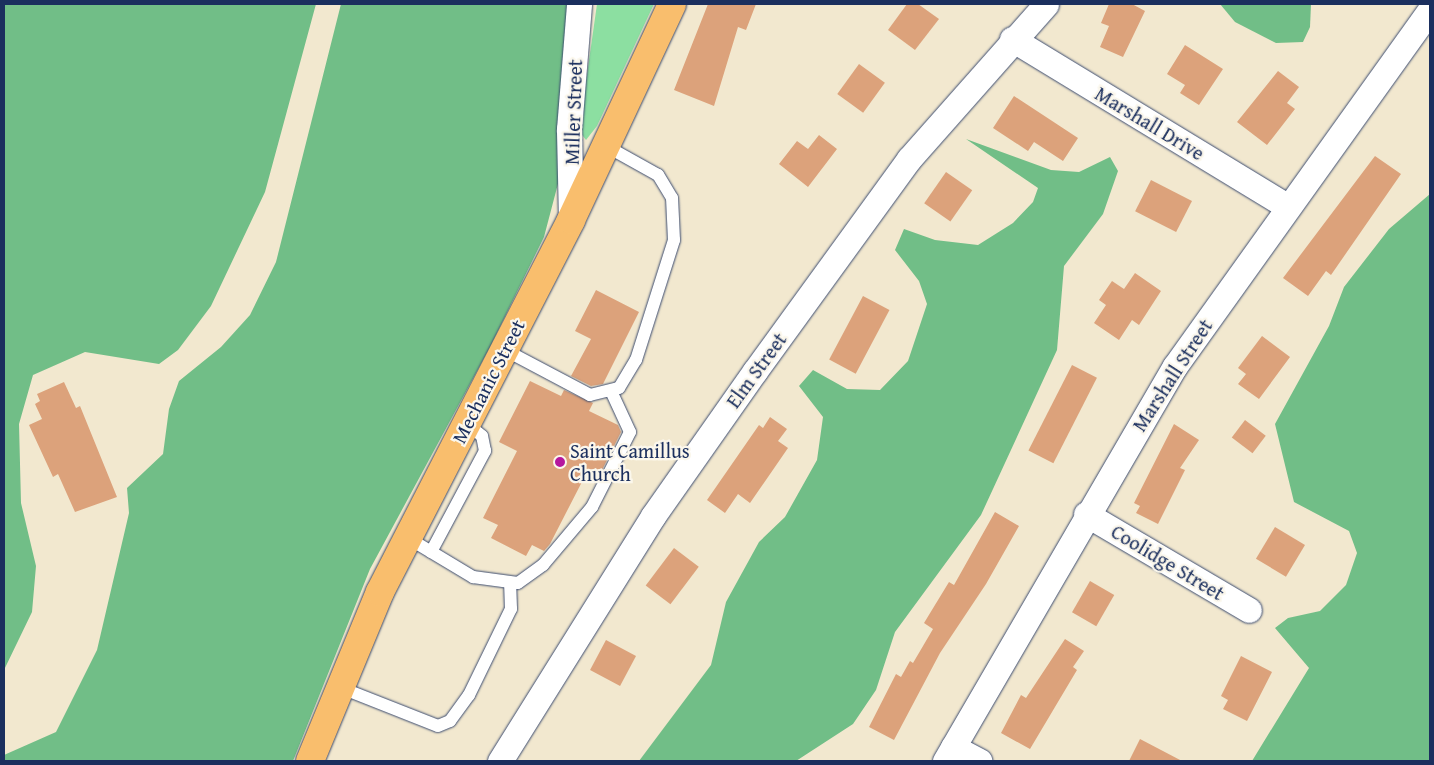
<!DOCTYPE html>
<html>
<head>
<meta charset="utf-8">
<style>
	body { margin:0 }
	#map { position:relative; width:1434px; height:765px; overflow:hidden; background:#f2e8cf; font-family:"Gentium Book Plus",serif }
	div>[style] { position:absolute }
	.green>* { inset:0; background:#8cdfa1 }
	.forest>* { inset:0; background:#71be87 }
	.building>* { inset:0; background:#dca27b; transform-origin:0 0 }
	.roads { filter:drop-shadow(0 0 1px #3b4b6f) drop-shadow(0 0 1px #3b4b6f) }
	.lane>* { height:12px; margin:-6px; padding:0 6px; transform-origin:6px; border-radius:6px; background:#fff }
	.street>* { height:25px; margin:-12.5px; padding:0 12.5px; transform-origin:12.5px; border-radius:12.5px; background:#fff }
	.primary>* { height:28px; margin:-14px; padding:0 14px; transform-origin:14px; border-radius:14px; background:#f9be6d }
	.dots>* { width:14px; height:14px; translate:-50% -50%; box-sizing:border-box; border:2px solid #fbf7ec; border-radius:50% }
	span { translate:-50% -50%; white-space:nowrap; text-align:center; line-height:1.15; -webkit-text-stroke:4.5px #fbf7ec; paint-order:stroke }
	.street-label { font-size:20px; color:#1b2f5e }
	.poi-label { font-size:20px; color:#1b2f5e }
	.left { translate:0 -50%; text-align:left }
	.frame { position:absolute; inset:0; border:5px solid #1b2f5e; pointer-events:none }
</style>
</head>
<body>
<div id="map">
	<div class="green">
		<div style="clip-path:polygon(597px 4px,654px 4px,597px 126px,586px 140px,579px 131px)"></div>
	</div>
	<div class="forest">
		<div style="clip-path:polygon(4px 4px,316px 4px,265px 192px,211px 306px,178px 350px,159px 364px,85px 352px,33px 375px,19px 424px,21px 503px,36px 566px,32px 612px,4px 670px)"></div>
		<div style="clip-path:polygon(341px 4px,569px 4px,560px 176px,544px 237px,490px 347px,370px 569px,293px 761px,4px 761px,4px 755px,56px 732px,97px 650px,129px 513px,127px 488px,163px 454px,169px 409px,179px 381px,221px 347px,250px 315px,276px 262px)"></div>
		<div style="clip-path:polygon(1220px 4px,1311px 4px,1310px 27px,1303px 42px,1276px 43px,1235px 22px)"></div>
		<div style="clip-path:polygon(966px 139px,1051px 170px,1079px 172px,1110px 157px,1118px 171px,1103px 214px,1064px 266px,1057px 350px,981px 515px,895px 632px,876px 690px,853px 724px,796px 761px,639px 761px,711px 665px,726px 602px,759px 542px,785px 517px,817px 460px,823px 417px,799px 386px,813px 370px,847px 389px,880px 390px,908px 361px,927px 304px,919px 281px,895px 250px,904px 229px,935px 240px,978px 245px,1013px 223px,1033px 202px,1038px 188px)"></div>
		<div style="clip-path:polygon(1430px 194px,1430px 761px,1252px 761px,1309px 668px,1275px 628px,1288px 618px,1320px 611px,1346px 585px,1357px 553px,1349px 531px,1294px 502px,1275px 424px,1329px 326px,1344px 287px,1389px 229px)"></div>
	</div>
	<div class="building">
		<div style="clip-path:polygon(708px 4px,756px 4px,746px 30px,738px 27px,714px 106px,674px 90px)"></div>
		<div style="clip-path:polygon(907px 4px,918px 4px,939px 19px,915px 50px,888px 30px)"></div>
		<div style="clip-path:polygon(1109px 4px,1132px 4px,1145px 11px,1123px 57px,1100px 47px,1109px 26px,1101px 23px)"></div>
		<div style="clip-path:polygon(1185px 45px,1223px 69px,1199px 105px,1180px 93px,1185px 85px,1167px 74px)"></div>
		<div style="left:859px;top:64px;width:32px;height:37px;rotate:36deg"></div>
		<div style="clip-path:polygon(1278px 71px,1299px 87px,1287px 103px,1295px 109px,1267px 145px,1237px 122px)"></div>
		<div style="clip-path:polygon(1014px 96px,1078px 138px,1063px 161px,1034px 142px,1028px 151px,993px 128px)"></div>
		<div style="clip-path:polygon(819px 135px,837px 149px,808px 187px,779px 164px,797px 141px,808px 149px)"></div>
		<div style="clip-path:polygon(1375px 156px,1401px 174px,1331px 275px,1326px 271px,1308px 296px,1283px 278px)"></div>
		<div style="left:946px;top:172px;width:32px;height:38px;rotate:35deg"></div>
		<div style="left:1151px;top:180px;width:46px;height:35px;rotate:27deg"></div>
		<div style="clip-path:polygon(1135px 273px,1161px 291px,1139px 325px,1132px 320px,1119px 340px,1094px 323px,1106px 305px,1099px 300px,1112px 281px,1124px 289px)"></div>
		<div style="clip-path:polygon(596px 290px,639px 312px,603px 384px,591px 386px,571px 376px,591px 339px,575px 331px)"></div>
		<div style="left:863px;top:296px;width:30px;height:72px;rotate:28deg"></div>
		<div style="clip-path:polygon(1262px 336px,1290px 357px,1259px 399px,1238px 384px,1246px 374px,1238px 368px)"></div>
		<div style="left:1072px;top:365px;width:28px;height:96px;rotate:27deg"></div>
		<div style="clip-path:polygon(530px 381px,561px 396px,564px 390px,593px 403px,589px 411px,618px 425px,621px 432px,597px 480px,586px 474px,550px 544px,544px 551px,532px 545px,526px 556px,491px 538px,498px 525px,483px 518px,517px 451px,499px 442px)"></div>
		<div style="clip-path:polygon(64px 382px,76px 408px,80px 406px,117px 497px,75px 512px,58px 474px,53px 477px,29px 425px,42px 419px,35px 404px,40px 401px,37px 394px)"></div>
		<div style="clip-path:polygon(770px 417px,787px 429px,778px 441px,788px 448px,750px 503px,738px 494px,725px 513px,707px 500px,759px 425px,763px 428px)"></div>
		<div style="left:1245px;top:420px;width:26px;height:22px;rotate:37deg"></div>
		<div style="clip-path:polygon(1174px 424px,1199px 440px,1180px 468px,1185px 470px,1158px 524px,1136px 513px,1140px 506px,1134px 503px)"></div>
		<div style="clip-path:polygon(995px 512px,1019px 526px,986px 584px,940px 653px,894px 740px,869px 727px,896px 674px,901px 677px,910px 661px,913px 663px,933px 629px,924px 623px,949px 582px,954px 585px)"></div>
		<div style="left:1275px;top:527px;width:35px;height:37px;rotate:31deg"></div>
		<div style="left:674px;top:548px;width:31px;height:47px;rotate:37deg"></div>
		<div style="left:1090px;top:581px;width:28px;height:36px;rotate:30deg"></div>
		<div style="clip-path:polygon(1065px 639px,1084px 651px,1073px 667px,1077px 670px,1030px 749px,1001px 733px,1021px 695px,1026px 698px)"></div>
		<div style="left:606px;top:640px;width:34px;height:34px;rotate:28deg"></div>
		<div style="clip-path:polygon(1241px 656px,1272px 672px,1247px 721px,1223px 709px,1228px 700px,1221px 696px)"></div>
		<div style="clip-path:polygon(1140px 739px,1182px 761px,1129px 761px)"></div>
	</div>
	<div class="roads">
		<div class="lane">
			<div style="left:505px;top:350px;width:96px;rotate:27.9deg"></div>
			<div style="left:590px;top:395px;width:30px;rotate:-14deg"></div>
			<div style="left:619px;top:388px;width:33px;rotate:-59deg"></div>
			<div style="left:636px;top:360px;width:126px;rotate:-72.4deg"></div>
			<div style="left:674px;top:240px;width:42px;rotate:-92.7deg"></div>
			<div style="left:672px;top:198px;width:27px;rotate:-121deg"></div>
			<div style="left:658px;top:175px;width:60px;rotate:-150.9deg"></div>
			<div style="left:408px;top:538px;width:76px;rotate:31deg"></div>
			<div style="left:473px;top:577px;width:45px;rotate:7.6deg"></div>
			<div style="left:518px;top:583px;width:31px;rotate:-36deg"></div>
			<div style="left:543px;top:565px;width:76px;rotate:-49.8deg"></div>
			<div style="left:592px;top:507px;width:84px;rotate:-63.1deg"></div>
			<div style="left:630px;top:432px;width:43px;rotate:-114.8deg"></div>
			<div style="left:431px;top:552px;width:115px;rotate:-61.9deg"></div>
			<div style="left:485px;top:451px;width:15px;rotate:-101deg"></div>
			<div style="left:482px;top:436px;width:19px;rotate:-141deg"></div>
			<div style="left:339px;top:687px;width:106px;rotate:21.5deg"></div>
			<div style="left:438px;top:726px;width:13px;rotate:-23deg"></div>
			<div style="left:450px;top:721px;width:32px;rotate:-54deg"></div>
			<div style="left:469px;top:695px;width:96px;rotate:-64deg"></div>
			<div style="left:511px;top:609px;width:25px;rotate:-92deg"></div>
		</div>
		<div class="street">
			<div style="left:1012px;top:39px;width:322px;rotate:31.3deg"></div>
			<div style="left:571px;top:220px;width:91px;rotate:-91.3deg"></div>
			<div style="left:569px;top:129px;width:125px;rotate:-85.4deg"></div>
			<div style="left:1086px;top:514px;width:189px;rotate:30.5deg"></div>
			<div style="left:953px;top:747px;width:30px;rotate:28deg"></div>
			<div style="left:500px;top:761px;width:289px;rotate:-58deg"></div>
			<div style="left:653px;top:516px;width:177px;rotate:-54.9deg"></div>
			<div style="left:755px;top:371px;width:262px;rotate:-54deg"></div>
			<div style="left:909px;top:159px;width:207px;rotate:-48.5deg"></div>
			<div style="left:945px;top:761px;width:457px;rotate:-59.8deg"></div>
			<div style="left:1175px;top:366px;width:438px;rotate:-54.4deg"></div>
		</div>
		<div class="primary">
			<div style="left:310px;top:761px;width:183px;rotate:-67.5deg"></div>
			<div style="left:380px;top:592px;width:418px;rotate:-62.8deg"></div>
			<div style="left:571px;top:220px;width:238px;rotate:-64.9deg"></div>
		</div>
	</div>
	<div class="dots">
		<div style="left:560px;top:462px;background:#b5179e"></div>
	</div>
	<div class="street-label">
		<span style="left:573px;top:112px;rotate:-88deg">Miller Street</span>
		<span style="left:1150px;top:123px;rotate:31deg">Marshall Drive</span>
		<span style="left:756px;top:370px;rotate:-54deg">Elm Street</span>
		<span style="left:1172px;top:375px;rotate:-57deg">Marshall Street</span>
		<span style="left:488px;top:381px;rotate:-63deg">Mechanic Street</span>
		<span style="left:1168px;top:562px;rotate:31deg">Coolidge Street</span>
	</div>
	<div class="poi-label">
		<span class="left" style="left:570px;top:462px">Saint Camillus<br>Church</span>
	</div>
	<div class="frame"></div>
</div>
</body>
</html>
